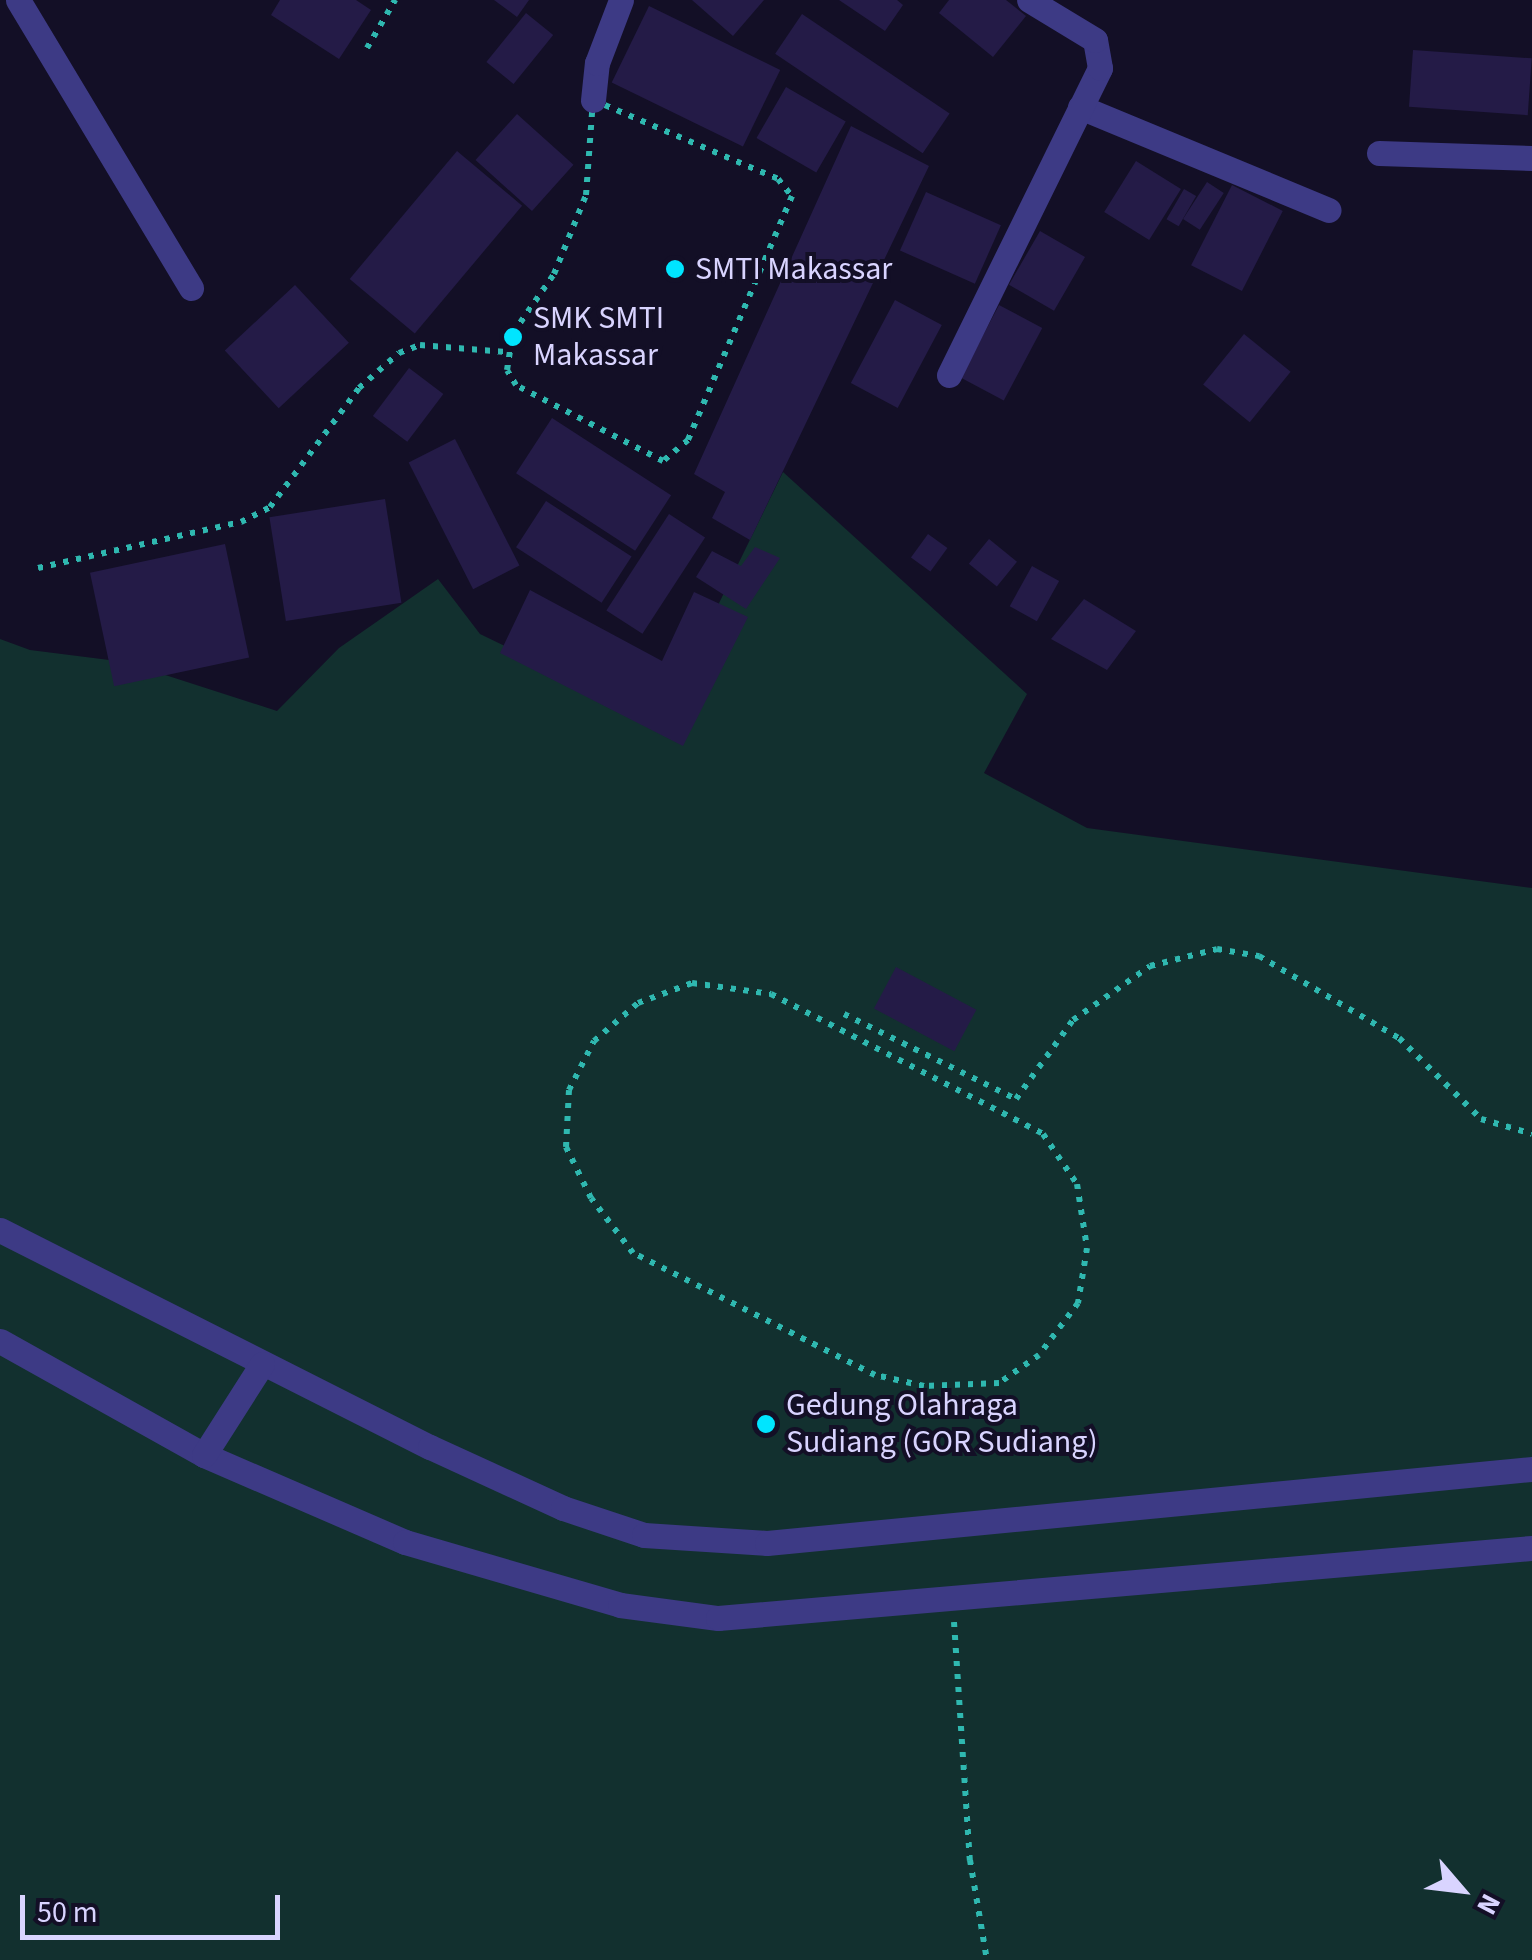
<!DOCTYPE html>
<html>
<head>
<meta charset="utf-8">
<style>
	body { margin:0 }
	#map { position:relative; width:1532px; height:1960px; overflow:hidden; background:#130f26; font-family:"Source Sans 3",sans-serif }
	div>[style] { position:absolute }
	.green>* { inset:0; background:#12302f }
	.building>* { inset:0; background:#241b47; transform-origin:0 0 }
	.path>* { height:6px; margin-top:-3px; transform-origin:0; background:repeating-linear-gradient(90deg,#2fb8b0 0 5px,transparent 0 13px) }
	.minor>* { height:25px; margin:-12.5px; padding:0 12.5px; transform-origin:12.5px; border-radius:12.5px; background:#3d3a85 }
	.dots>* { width:28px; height:28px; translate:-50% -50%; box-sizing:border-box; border:5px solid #130f26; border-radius:50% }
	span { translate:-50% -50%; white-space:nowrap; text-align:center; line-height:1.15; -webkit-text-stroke:8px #130f26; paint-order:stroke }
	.poi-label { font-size:32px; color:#d9d4ff }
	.left { translate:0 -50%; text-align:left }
	.north { position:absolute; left:1412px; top:1840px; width:100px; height:100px; -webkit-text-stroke:8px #130f26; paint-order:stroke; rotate:118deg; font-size:28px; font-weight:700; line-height:40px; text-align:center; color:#d9d4ff }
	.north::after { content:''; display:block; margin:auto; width:35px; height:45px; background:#d9d4ff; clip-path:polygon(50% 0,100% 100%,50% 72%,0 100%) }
	.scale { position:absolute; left:20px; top:1895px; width:260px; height:45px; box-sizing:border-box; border:5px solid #d9d4ff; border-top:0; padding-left:12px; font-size:30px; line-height:35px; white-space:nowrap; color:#d9d4ff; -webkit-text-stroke:8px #130f26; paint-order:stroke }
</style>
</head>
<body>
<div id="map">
	<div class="green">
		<div style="clip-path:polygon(783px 472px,1027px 694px,984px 773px,1087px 828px,1532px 888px,1532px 1960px,0 1960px,0 639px,30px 650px,125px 662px,277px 711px,339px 648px,438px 579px,480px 634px,661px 722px)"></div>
	</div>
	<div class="building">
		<div style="clip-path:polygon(280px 0,356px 0,371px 10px,339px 59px,271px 15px)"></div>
		<div style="clip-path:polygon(494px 0,529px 0,517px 17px)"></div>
		<div style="clip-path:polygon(692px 0,764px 0,733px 36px)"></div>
		<div style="clip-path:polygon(839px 0,897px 0,903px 5px,885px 31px)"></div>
		<div style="clip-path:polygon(949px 0,1006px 0,1026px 16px,993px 57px,939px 13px)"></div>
		<div style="left:649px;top:6px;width:146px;height:85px;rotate:26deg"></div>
		<div style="left:526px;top:13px;width:35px;height:63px;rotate:39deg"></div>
		<div style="left:802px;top:14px;width:178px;height:48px;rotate:34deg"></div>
		<div style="left:1413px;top:50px;width:119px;height:57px;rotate:4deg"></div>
		<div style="left:786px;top:87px;width:69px;height:59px;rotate:30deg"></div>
		<div style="left:517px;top:114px;width:76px;height:62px;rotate:42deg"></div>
		<div style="clip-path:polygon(851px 126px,929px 166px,750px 540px,712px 518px,725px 492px,694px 474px)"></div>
		<div style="left:457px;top:151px;width:85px;height:167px;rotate:40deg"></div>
		<div style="left:1136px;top:161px;width:53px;height:60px;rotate:32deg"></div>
		<div style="left:1207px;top:182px;width:20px;height:44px;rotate:33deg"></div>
		<div style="left:1232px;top:185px;width:57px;height:90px;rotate:27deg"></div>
		<div style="left:1184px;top:189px;width:14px;height:35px;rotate:30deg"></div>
		<div style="left:926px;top:192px;width:82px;height:64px;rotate:24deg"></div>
		<div style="left:1040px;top:231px;width:52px;height:62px;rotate:30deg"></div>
		<div style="left:295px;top:285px;width:79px;height:96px;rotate:47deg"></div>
		<div style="left:895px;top:300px;width:53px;height:94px;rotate:28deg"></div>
		<div style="left:999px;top:305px;width:49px;height:82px;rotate:28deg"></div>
		<div style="left:1244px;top:334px;width:60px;height:65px;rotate:39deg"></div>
		<div style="left:409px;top:368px;width:43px;height:60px;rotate:37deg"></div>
		<div style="left:552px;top:418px;width:142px;height:66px;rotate:33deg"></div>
		<div style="left:455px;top:439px;width:142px;height:52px;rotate:63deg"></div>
		<div style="left:385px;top:499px;width:105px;height:117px;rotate:81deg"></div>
		<div style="left:546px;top:501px;width:102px;height:55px;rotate:33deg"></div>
		<div style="left:669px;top:514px;width:43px;height:115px;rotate:33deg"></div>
		<div style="left:928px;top:534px;width:24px;height:29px;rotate:36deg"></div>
		<div style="left:989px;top:539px;width:36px;height:32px;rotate:39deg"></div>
		<div style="left:225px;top:544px;width:116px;height:138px;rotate:78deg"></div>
		<div style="clip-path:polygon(755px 547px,780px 558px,746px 609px,696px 577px,712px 551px,741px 566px)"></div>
		<div style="left:1032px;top:566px;width:31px;height:46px;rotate:29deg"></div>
		<div style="clip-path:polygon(530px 590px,662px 661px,694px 592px,748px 617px,683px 746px,500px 653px)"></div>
		<div style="clip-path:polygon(1084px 599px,1136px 631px,1107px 670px,1051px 639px)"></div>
		<div style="left:896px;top:967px;width:91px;height:47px;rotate:28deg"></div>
	</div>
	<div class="path">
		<div style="left:367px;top:48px;width:56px;rotate:-59.7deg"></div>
		<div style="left:593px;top:100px;width:201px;rotate:23.1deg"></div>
		<div style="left:778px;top:179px;width:22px;rotate:51deg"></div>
		<div style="left:792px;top:196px;width:265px;rotate:113.1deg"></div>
		<div style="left:688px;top:440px;width:33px;rotate:140deg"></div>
		<div style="left:663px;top:461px;width:165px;rotate:-152.7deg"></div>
		<div style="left:516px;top:385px;width:17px;rotate:-121deg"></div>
		<div style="left:507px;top:370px;width:37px;rotate:-81deg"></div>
		<div style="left:513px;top:333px;width:72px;rotate:-55.2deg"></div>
		<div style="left:554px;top:274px;width:85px;rotate:-67.9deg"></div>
		<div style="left:586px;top:195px;width:95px;rotate:-85.8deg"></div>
		<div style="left:38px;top:568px;width:208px;rotate:-12.8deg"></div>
		<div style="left:241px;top:522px;width:33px;rotate:-27deg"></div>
		<div style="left:270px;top:507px;width:149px;rotate:-53.2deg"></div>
		<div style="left:359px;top:388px;width:53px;rotate:-41.2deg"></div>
		<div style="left:399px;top:353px;width:22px;rotate:-21deg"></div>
		<div style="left:420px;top:345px;width:86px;rotate:4.7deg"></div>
		<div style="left:692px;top:983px;width:80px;rotate:7.9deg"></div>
		<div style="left:771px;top:994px;width:306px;rotate:27.2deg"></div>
		<div style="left:1043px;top:1134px;width:60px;rotate:55.8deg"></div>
		<div style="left:1077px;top:1184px;width:65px;rotate:81.1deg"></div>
		<div style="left:1087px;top:1248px;width:56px;rotate:99.3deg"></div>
		<div style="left:1078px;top:1303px;width:65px;rotate:126.9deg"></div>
		<div style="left:1039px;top:1355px;width:49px;rotate:145deg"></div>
		<div style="left:999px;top:1383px;width:75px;rotate:177.7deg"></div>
		<div style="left:924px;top:1386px;width:50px;rotate:-167.3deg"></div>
		<div style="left:875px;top:1375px;width:271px;rotate:-153.2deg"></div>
		<div style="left:633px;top:1253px;width:69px;rotate:-127.4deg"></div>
		<div style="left:591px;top:1198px;width:57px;rotate:-116.1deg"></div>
		<div style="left:566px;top:1147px;width:57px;rotate:-87deg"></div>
		<div style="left:569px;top:1090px;width:55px;rotate:-63deg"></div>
		<div style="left:594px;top:1041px;width:58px;rotate:-40.8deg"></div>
		<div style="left:638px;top:1003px;width:58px;rotate:-20.3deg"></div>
		<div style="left:844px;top:1014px;width:192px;rotate:26.3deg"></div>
		<div style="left:1016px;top:1099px;width:97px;rotate:-54.2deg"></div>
		<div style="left:1073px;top:1020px;width:94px;rotate:-35deg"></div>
		<div style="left:1150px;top:966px;width:69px;rotate:-14.2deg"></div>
		<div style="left:1217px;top:949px;width:43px;rotate:9.5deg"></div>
		<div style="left:1259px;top:956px;width:162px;rotate:30.4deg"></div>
		<div style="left:1399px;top:1038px;width:115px;rotate:44.6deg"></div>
		<div style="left:1481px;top:1119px;width:53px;rotate:16.4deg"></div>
		<div style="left:954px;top:1622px;width:239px;rotate:86.2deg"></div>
		<div style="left:970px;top:1860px;width:101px;rotate:80.4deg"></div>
	</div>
	<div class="minor">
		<div style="left:18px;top:0;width:336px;rotate:59deg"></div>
		<div style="left:593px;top:100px;width:37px;rotate:-84deg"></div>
		<div style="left:597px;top:63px;width:67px;rotate:-69.1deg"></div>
		<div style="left:1080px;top:107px;width:269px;rotate:22.5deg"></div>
		<div style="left:1379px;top:153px;width:153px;rotate:1.9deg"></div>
		<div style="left:949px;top:375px;width:342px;rotate:-63.8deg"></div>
		<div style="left:1100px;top:68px;width:28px;rotate:-100deg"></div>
		<div style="left:1095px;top:40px;width:77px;rotate:-148.8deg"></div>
		<div style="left:0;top:1230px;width:482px;rotate:26.8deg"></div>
		<div style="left:430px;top:1447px;width:146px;rotate:24.6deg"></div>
		<div style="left:563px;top:1508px;width:85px;rotate:18.4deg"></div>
		<div style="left:644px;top:1535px;width:123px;rotate:3.7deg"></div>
		<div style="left:767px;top:1543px;width:769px;rotate:-5.53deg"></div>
		<div style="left:0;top:1341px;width:234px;rotate:29.2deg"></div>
		<div style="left:204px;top:1455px;width:219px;rotate:23.4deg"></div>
		<div style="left:405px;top:1542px;width:224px;rotate:16.3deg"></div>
		<div style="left:620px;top:1605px;width:99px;rotate:7.6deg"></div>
		<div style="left:718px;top:1618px;width:817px;rotate:-4.92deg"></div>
		<div style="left:204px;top:1455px;width:108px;rotate:-57.5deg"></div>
	</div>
	<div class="dots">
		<div style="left:675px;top:269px;background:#00e5ff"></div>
		<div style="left:513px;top:337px;background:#00e5ff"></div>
		<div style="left:766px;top:1424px;background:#00e5ff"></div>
	</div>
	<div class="poi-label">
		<span class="left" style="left:695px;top:269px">SMTI Makassar</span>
		<span class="left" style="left:533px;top:337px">SMK SMTI<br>Makassar</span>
		<span class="left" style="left:786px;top:1424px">Gedung Olahraga<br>Sudiang (GOR Sudiang)</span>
	</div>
	<div class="north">N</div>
	<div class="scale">50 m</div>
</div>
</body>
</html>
